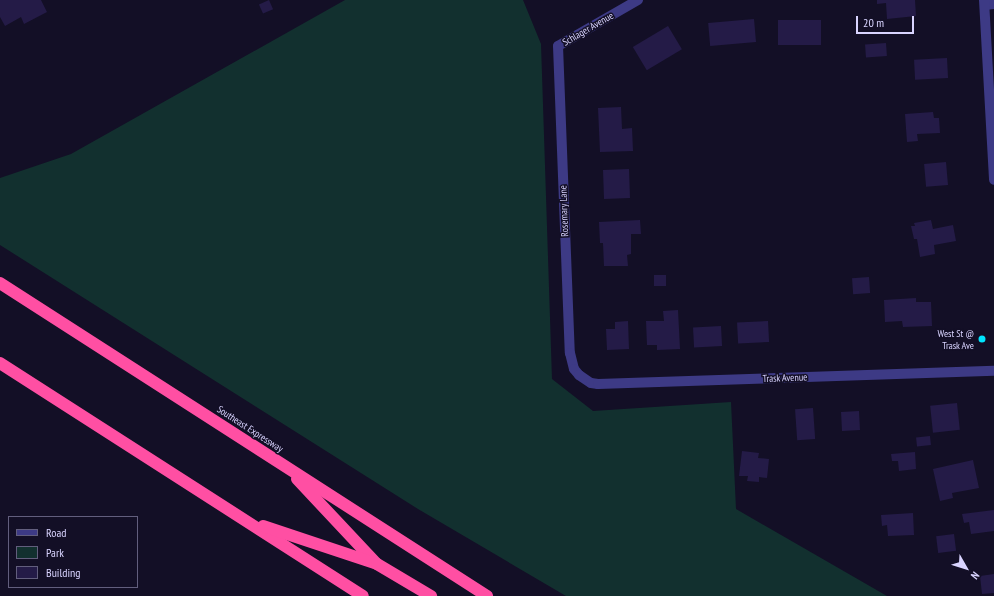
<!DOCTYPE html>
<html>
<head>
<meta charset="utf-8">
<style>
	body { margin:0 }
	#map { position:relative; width:994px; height:596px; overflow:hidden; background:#130f26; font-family:"PT Sans Narrow",sans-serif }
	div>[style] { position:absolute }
	.green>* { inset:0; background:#12302f }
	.building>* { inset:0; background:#241b47; transform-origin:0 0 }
	.minor>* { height:10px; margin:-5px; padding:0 5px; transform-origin:5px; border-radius:5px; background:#3d3a85 }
	.tertiary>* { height:10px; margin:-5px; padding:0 5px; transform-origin:5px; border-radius:5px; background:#3d3a85 }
	.motorway>* { height:12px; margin:-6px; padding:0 6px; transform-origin:6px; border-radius:6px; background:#ff4fa3 }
	.dots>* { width:11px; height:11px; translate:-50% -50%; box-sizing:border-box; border:2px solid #130f26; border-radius:50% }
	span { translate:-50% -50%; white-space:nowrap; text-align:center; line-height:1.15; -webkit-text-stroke:3px #130f26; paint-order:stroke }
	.street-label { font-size:10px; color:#d9d4ff }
	.poi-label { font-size:10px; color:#d9d4ff }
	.right { translate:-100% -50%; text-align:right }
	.legend { position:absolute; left:8px; top:516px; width:130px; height:72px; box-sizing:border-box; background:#130f26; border:1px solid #625e7d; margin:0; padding:5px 7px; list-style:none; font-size:12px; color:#d9d4ff }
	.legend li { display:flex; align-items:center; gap:8px; height:20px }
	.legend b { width:20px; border:1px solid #625e7d }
	.north { position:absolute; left:946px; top:548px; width:40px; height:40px; -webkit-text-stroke:3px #130f26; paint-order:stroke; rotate:129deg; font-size:11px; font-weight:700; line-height:16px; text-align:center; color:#d9d4ff }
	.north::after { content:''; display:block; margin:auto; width:14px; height:18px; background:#d9d4ff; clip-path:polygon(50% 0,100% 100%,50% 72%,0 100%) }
	.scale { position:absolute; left:856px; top:16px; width:58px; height:18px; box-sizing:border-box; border:2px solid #d9d4ff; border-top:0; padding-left:5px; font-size:12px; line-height:14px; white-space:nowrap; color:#d9d4ff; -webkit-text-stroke:3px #130f26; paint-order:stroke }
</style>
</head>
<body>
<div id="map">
	<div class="green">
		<div style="clip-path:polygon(345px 0,523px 0,541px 44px,552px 379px,593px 411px,731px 402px,736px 509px,887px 596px,566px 596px,418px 509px,0 245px,0 178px,71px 154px)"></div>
	</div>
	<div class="building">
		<div style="clip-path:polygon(0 0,41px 0,47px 12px,24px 24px,21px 17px,5px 26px,0 17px)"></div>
		<div style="left:269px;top:0;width:10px;height:11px;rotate:66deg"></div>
		<div style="clip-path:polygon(877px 0,915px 0,916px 16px,887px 19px,886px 3px,877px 4px)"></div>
		<div style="left:754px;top:19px;width:23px;height:46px;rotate:85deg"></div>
		<div style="left:821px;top:20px;width:25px;height:43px;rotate:90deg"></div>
		<div style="left:668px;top:26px;width:27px;height:41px;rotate:59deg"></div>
		<div style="left:886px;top:43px;width:13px;height:21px;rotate:86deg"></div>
		<div style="left:947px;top:58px;width:20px;height:33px;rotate:87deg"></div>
		<div style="clip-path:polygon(621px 107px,622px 129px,632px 128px,633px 151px,600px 152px,598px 108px)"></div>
		<div style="clip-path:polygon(933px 112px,934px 118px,939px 118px,940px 133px,917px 134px,918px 141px,907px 142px,905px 114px)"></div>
		<div style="left:946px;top:162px;width:23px;height:22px;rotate:85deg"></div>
		<div style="left:629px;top:169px;width:29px;height:26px;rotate:88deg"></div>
		<div style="clip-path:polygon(640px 220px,641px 234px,631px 234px,631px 254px,627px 255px,628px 266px,604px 266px,603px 243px,600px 243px,599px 222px)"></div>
		<div style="clip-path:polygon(931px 220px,933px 229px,953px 225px,956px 241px,934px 245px,935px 254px,920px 257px,917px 239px,914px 239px,911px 226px,915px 226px,914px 223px)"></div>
		<div style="left:654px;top:275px;width:12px;height:11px"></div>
		<div style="left:869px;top:277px;width:16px;height:17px;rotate:86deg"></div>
		<div style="clip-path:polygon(916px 298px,916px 302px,931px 302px,932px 326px,903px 327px,902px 321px,885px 322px,884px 300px)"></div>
		<div style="clip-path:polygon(678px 310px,680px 349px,657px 350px,657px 345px,647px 345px,646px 321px,664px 321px,663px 311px)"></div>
		<div style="clip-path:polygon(628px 321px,629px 349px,607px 350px,606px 329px,615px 329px,615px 322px)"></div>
		<div style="left:768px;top:321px;width:21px;height:31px;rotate:87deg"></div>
		<div style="left:721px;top:326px;width:20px;height:28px;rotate:87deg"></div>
		<div style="left:957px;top:403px;width:27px;height:27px;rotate:84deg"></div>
		<div style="left:813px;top:408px;width:31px;height:18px;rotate:86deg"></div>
		<div style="left:859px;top:411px;width:19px;height:18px;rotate:87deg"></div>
		<div style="left:930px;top:436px;width:9px;height:14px;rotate:84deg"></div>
		<div style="clip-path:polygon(742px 451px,759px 453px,758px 458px,769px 459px,767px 478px,759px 477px,759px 482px,747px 481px,748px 476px,739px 476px)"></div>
		<div style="clip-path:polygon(915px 452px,916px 469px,899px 471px,898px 461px,892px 461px,891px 454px)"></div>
		<div style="clip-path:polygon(973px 460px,979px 488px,952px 493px,953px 498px,940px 501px,933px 469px)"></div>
		<div style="clip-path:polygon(994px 510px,994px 531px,971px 534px,969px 522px,964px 523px,962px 514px)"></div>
		<div style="clip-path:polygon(913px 513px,914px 535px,888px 536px,887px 525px,882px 526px,881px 515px)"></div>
		<div style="left:954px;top:534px;width:17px;height:18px;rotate:83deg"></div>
		<div style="clip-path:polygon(994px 574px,994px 593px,982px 594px,980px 576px)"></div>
	</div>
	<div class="minor">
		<div style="left:638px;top:0;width:92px;rotate:150.1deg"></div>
		<div style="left:558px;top:46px;width:307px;rotate:87.8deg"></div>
		<div style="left:570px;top:353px;width:16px;rotate:76deg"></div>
		<div style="left:574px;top:369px;width:8px;rotate:50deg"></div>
		<div style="left:579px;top:375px;width:14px;rotate:34deg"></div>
		<div style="left:591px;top:383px;width:7px;rotate:8deg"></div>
		<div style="left:598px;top:384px;width:396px;rotate:-1.9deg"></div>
		<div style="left:985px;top:5px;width:9px;rotate:-6deg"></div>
	</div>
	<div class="tertiary">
		<div style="left:984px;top:0;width:180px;rotate:86.8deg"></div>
	</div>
	<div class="motorway">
		<div style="left:0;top:283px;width:579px;rotate:32.73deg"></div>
		<div style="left:0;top:363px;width:431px;rotate:32.7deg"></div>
		<div style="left:297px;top:479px;width:115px;rotate:46.8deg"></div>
		<div style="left:263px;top:526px;width:120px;rotate:18.4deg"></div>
		<div style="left:377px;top:564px;width:63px;rotate:30.7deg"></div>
	</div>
	<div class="dots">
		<div style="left:982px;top:339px;background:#00e5ff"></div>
	</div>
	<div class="street-label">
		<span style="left:588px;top:29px;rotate:-30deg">Schlager Avenue</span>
		<span style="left:564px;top:211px;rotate:-92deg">Rosemary Lane</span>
		<span style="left:785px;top:378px;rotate:-2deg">Trask Avenue</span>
		<span style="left:250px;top:429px;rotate:33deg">Southeast Expressway</span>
	</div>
	<div class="poi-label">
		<span class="right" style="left:974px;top:339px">West St @<br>Trask Ave</span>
	</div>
	<ul class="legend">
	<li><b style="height:5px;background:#3d3a85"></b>Road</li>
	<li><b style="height:11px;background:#12302f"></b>Park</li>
	<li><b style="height:11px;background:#241b47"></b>Building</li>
	</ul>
	<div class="north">N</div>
	<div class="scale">20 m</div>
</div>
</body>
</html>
